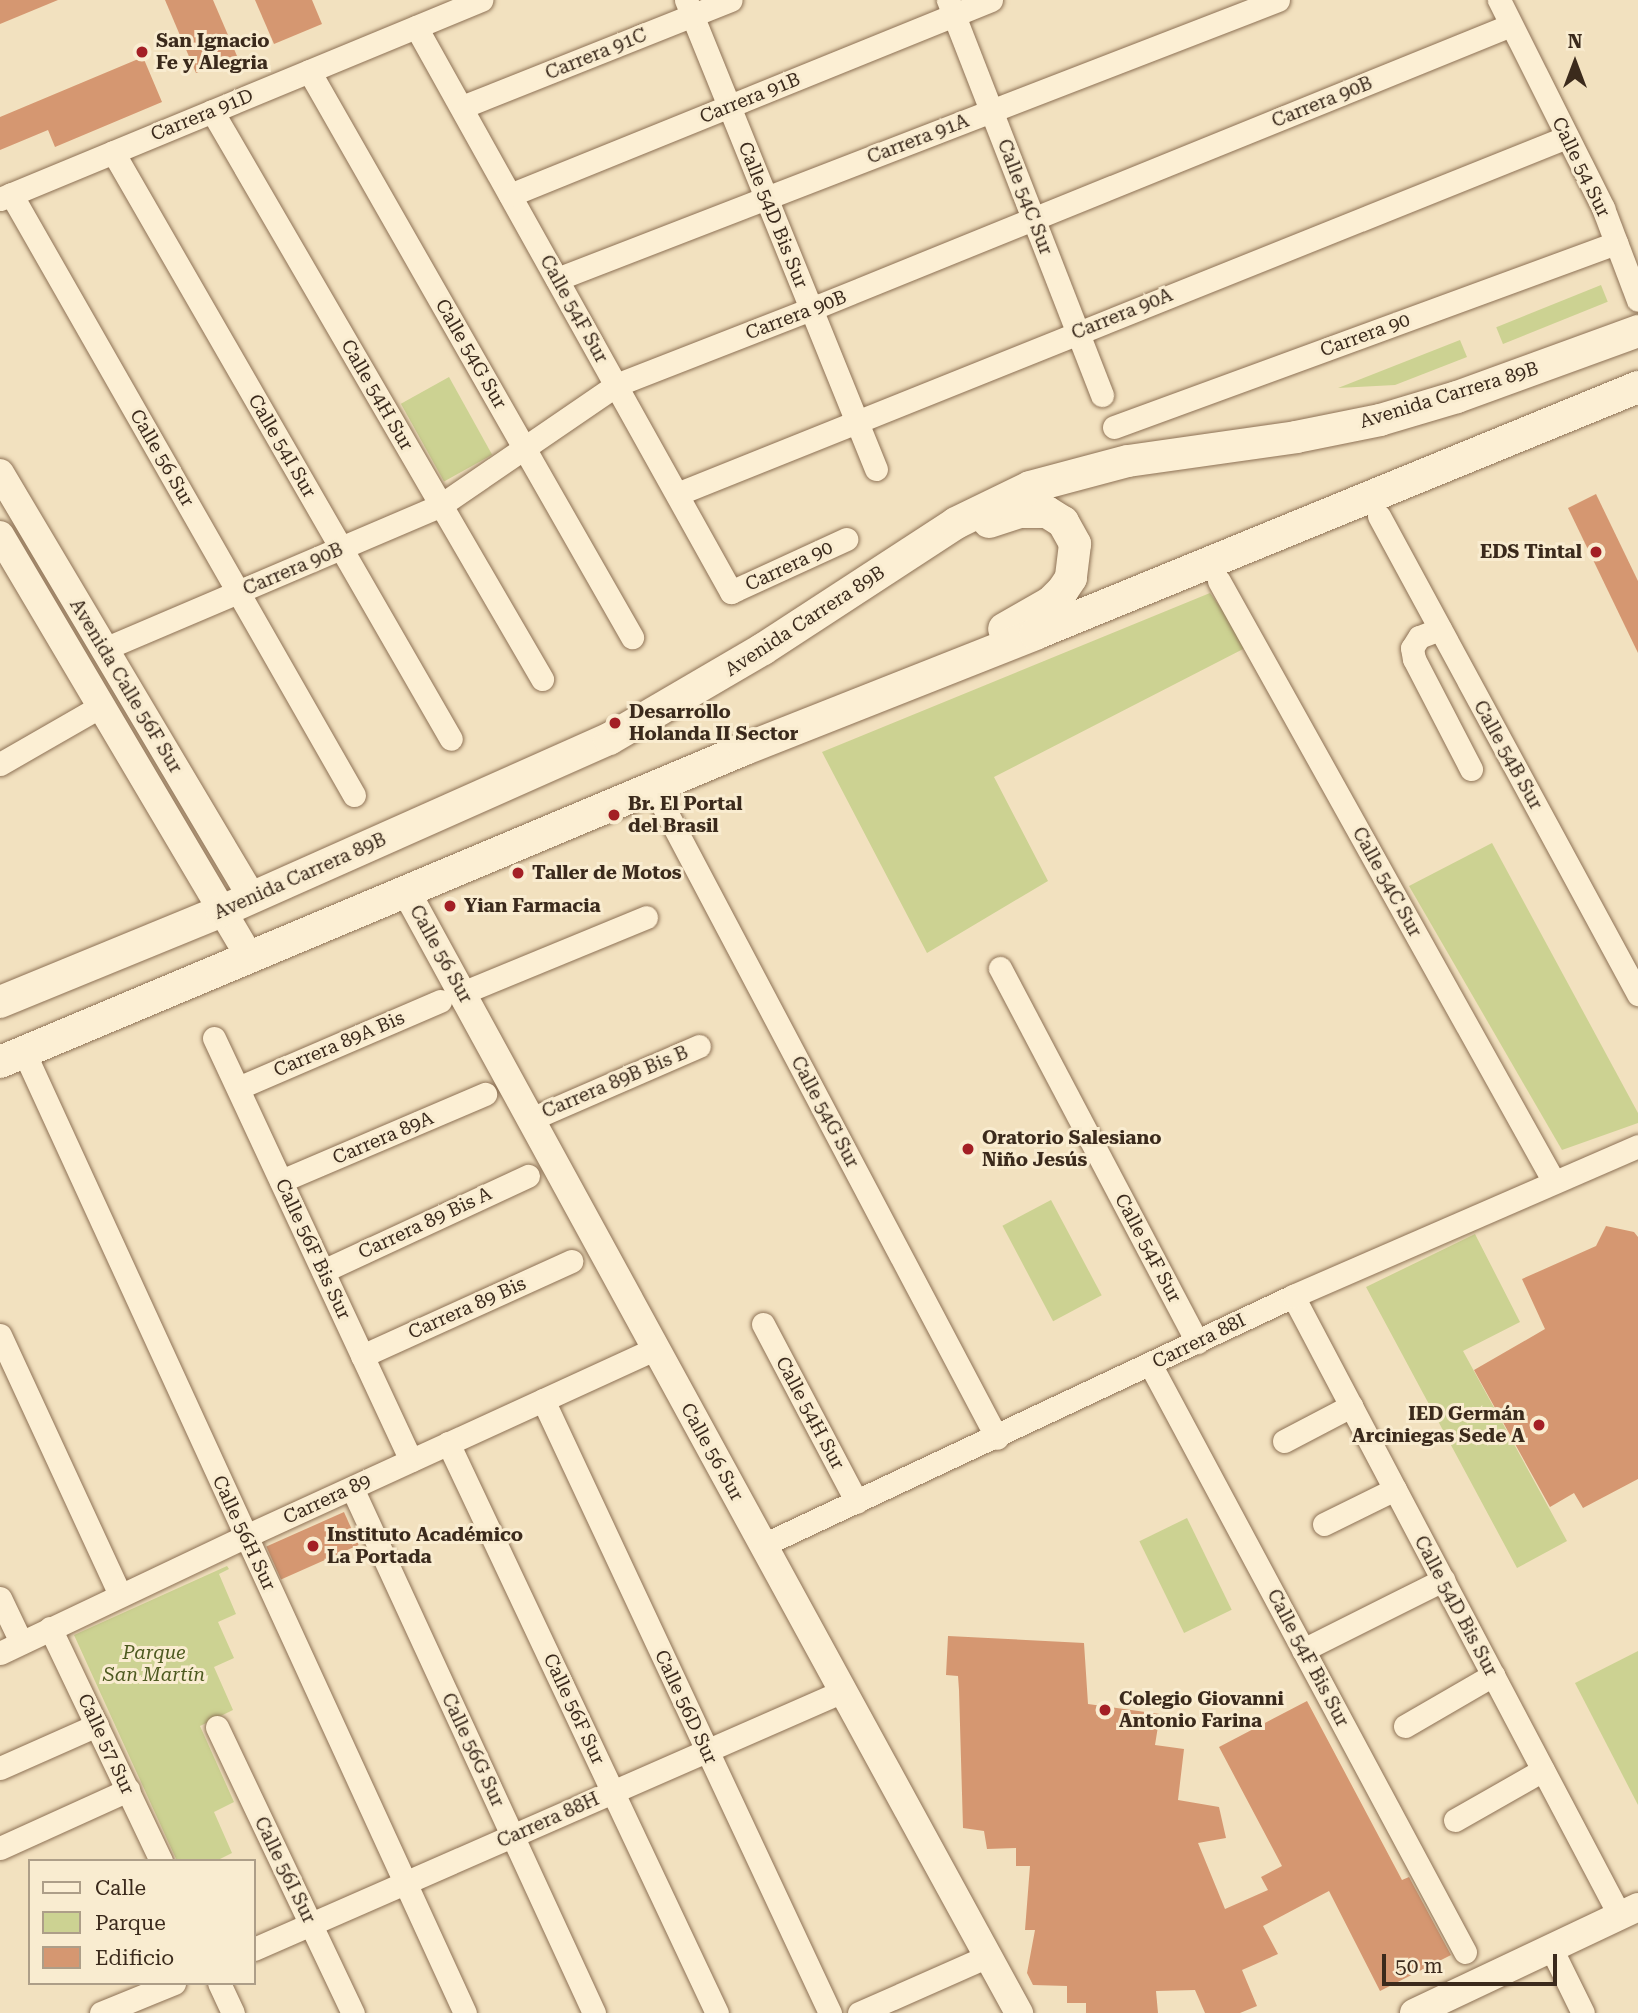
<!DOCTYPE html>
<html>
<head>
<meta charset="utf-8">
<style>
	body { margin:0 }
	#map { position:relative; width:1638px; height:2013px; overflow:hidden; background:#f2e1bf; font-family:"Roboto Serif",serif }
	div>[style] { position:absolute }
	.green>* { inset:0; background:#ccd292; transform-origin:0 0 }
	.building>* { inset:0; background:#d59771; transform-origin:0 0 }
	.roads { filter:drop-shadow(0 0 2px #8d7155) drop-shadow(0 0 2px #8d7155) }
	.minor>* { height:23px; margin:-11.5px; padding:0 11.5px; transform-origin:11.5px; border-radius:11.5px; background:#fcefd4 }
	.tertiary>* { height:28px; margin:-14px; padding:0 14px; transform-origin:14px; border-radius:14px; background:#fcefd4 }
	.secondary>* { height:32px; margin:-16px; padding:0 16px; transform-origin:16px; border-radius:16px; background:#fcefd4 }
	.dots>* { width:19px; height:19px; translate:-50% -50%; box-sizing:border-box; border:4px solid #f9ecd0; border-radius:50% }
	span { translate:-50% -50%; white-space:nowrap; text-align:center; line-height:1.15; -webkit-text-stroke:6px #f9ecd0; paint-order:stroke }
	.poi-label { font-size:19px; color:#3b2a1c; font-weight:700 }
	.left { translate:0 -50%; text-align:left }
	.right { translate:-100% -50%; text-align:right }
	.street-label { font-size:19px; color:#3b2a1c }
	.park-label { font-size:19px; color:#4d5a20; font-style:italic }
	.legend { position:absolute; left:28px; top:1859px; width:228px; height:126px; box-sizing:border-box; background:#f9ecd0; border:2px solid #ad9e88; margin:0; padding:9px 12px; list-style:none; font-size:21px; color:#3b2a1c }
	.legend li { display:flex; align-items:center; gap:14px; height:35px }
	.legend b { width:35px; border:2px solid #ad9e88 }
	.north { position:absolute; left:1540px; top:28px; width:70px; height:70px; -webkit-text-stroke:5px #f9ecd0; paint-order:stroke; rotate:0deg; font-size:19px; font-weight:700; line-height:28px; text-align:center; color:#3b2a1c }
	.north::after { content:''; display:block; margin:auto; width:24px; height:32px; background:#3b2a1c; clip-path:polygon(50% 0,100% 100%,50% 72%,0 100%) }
	.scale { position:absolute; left:1382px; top:1954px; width:175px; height:32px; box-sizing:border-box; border:4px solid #3b2a1c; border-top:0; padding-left:9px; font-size:21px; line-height:24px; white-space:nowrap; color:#3b2a1c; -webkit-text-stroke:5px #f9ecd0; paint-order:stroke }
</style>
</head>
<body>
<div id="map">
	<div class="green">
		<div style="left:1601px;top:285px;width:18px;height:113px;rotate:68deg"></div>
		<div style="clip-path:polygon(1460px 340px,1467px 357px,1395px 385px,1338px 388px)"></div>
		<div style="left:449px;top:377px;width:89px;height:55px;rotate:61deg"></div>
		<div style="clip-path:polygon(1210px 593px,1249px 646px,994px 777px,1048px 881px,927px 953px,822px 752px)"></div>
		<div style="clip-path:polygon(1492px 843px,1638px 1113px,1638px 1123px,1562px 1150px,1409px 886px)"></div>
		<div style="left:1051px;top:1200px;width:108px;height:55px;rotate:62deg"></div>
		<div style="clip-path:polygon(1475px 1234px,1520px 1322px,1463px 1351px,1567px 1541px,1517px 1568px,1366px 1287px)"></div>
		<div style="left:1187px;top:1518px;width:102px;height:53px;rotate:64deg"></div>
		<div style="clip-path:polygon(227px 1566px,229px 1569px,219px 1574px,236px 1614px,218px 1622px,234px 1658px,214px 1667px,233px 1710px,200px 1726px,234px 1802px,214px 1812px,232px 1853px,216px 1861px,177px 1861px,74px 1635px)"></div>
		<div style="clip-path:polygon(1638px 1651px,1638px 1805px,1575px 1683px)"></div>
	</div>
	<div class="building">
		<div style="clip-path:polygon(0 0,58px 0,0 24px)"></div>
		<div style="clip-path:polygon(165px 0,213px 0,237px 56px,196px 73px)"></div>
		<div style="clip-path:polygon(255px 0,312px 0,322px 24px,274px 44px)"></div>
		<div style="clip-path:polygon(143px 57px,162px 102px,55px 147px,48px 130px,0 150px,0 117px)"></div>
		<div style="clip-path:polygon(1596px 494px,1638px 581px,1638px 653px,1568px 508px)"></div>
		<div style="clip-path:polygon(1606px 1226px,1634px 1232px,1638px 1237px,1638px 1479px,1583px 1508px,1574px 1493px,1550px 1507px,1474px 1370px,1545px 1329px,1522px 1279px,1596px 1246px)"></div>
		<div style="left:344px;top:1512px;width:36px;height:85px;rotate:66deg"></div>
		<div style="clip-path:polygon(948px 1636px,1084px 1643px,1088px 1704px,1160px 1714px,1155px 1745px,1184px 1749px,1178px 1800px,1219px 1807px,1226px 1838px,1198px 1843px,1225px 1909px,1268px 1890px,1261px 1877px,1282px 1866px,1219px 1747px,1307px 1701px,1402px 1880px,1409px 1877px,1451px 1955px,1380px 1991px,1329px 1891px,1263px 1926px,1278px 1954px,1242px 1970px,1257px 2006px,1240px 2013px,1205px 2013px,1195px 1990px,1156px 1991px,1158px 2013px,1086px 2013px,1086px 2003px,1067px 2003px,1067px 1986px,1033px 1985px,1027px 1973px,1035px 1930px,1025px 1930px,1030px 1866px,1016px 1866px,1016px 1848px,987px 1849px,984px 1831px,963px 1828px,959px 1690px,958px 1676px,946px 1675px)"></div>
	</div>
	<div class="roads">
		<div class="minor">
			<div style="left:686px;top:0;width:506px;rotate:67.95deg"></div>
			<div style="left:948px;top:0;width:424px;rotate:68.7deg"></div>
			<div style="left:1499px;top:0;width:233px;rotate:63.4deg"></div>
			<div style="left:1603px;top:208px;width:98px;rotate:69.2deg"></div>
			<div style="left:416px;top:27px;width:647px;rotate:60.86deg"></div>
			<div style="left:731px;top:592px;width:127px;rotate:-24.7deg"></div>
			<div style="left:309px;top:71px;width:652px;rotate:60.29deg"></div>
			<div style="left:462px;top:107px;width:289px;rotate:-21.7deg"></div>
			<div style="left:212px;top:111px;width:657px;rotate:59.84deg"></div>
			<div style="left:113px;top:152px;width:677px;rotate:60.07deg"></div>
			<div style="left:11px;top:194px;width:692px;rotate:60.29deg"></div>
			<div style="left:510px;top:195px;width:519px;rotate:-22.07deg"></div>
			<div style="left:0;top:199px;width:521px;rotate:-22.48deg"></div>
			<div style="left:557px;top:279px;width:773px;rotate:-21.15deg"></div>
			<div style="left:1114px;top:427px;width:535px;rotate:-20.13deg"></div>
			<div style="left:677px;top:494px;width:959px;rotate:-21.86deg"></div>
			<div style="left:1379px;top:516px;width:544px;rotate:61.55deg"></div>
			<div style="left:1219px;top:581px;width:688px;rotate:60.86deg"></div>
			<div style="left:1440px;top:629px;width:22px;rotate:159deg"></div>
			<div style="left:1419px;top:637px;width:13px;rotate:122deg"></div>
			<div style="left:1412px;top:648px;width:11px;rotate:80deg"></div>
			<div style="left:1414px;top:659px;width:124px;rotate:62.6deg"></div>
			<div style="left:104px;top:649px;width:366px;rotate:-23.1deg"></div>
			<div style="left:441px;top:505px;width:212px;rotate:-34.4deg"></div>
			<div style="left:616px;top:385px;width:209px;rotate:-21.3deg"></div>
			<div style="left:811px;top:309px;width:755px;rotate:-22.08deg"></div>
			<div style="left:0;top:764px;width:116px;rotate:-29.9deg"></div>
			<div style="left:653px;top:787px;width:736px;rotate:62.15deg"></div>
			<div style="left:1000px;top:968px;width:423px;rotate:62.2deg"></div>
			<div style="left:462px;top:993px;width:199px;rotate:-22.4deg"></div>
			<div style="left:214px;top:1038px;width:466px;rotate:65deg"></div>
			<div style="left:24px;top:1052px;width:1057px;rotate:65.35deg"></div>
			<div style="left:238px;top:1088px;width:220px;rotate:-23.3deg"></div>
			<div style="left:531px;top:1119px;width:183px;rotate:-23.5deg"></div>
			<div style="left:281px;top:1181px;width:222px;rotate:-23.1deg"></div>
			<div style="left:323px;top:1271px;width:226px;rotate:-24.9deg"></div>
			<div style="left:1293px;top:1296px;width:701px;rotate:62.19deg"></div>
			<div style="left:763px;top:1324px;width:201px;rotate:62.2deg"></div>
			<div style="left:0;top:1335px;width:286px;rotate:65.2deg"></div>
			<div style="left:362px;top:1356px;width:230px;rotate:-24.4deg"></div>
			<div style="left:1150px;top:1364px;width:667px;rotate:61.82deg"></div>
			<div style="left:543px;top:1400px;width:677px;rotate:64.91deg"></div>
			<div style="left:1284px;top:1441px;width:76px;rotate:-27.6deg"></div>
			<div style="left:448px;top:1443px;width:630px;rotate:64.74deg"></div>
			<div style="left:352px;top:1488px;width:578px;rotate:65.25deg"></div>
			<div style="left:1324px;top:1524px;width:79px;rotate:-26.2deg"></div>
			<div style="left:763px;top:1545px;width:586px;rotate:-25.16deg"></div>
			<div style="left:1293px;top:1296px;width:376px;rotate:-23.5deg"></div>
			<div style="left:0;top:1598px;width:49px;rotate:64.5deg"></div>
			<div style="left:50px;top:1628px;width:258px;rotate:64.5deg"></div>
			<div style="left:1303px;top:1650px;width:157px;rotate:-26.6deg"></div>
			<div style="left:0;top:1653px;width:272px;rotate:-25.4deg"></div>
			<div style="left:246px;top:1536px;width:451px;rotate:-24.6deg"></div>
			<div style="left:1405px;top:1726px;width:102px;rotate:-30.1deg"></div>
			<div style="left:217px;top:1727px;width:317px;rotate:64.6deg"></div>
			<div style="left:0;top:1768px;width:106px;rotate:-23.9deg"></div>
			<div style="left:1455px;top:1820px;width:101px;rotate:-29.6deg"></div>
			<div style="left:0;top:1848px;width:141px;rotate:-24.4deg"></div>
			<div style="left:1551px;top:1948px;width:72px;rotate:63.8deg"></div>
			<div style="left:254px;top:1949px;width:643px;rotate:-23.65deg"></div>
			<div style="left:219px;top:1983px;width:33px;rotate:65deg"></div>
			<div style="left:101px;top:2013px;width:79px;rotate:-22.3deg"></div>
			<div style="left:859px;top:2013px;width:141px;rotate:-23.8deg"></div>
		</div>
		<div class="tertiary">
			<div style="left:0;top:473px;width:494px;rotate:59.3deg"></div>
			<div style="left:0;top:535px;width:490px;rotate:59.4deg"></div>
			<div style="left:406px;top:891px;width:1279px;rotate:61.35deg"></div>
			<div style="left:1414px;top:2013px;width:248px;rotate:-25.3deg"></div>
		</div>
		<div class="secondary">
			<div style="left:989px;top:522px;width:33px;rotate:-18deg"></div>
			<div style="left:1020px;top:512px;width:27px"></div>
			<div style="left:1047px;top:512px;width:19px;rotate:32deg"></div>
			<div style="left:1063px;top:522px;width:25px;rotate:61deg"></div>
			<div style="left:1075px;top:544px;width:34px;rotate:97deg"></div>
			<div style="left:1071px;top:578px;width:14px;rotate:124deg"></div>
			<div style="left:1063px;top:590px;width:17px;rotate:135deg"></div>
			<div style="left:1051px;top:602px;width:54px;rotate:150.1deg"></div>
			<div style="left:0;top:1002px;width:240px;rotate:-22.3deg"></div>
			<div style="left:222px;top:911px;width:424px;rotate:-24deg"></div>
			<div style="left:609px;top:739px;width:178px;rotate:-30.3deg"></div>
			<div style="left:763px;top:649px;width:230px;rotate:-33.1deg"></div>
			<div style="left:956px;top:523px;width:82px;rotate:-25.9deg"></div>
			<div style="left:1030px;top:487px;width:101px;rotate:-14.9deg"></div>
			<div style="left:1128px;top:461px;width:170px;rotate:-8.1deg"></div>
			<div style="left:1296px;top:437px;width:86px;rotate:-11.4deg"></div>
			<div style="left:1380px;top:420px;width:80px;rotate:-16.6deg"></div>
			<div style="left:1457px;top:397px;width:193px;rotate:-20deg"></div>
			<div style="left:0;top:1062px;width:808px;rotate:-22.79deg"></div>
			<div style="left:745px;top:749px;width:312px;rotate:-21.6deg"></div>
			<div style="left:1035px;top:634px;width:652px;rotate:-22.27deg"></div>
		</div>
	</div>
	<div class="dots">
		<div style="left:142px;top:52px;background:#a31f25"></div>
		<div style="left:1596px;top:552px;background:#a31f25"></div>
		<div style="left:615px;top:723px;background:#a31f25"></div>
		<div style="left:614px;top:815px;background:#a31f25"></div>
		<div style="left:518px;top:873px;background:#a31f25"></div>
		<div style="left:450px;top:906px;background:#a31f25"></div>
		<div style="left:968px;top:1149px;background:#a31f25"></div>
		<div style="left:1539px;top:1425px;background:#a31f25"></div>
		<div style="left:313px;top:1546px;background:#a31f25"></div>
		<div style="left:1105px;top:1710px;background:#a31f25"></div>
	</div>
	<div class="poi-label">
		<span class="left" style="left:156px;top:52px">San Ignacio<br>Fe y Alegria</span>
		<span class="right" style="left:1582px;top:552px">EDS Tintal</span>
		<span class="left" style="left:629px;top:723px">Desarrollo<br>Holanda II Sector</span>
		<span class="left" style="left:628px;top:815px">Br. El Portal<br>del Brasil</span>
		<span class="left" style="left:532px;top:873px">Taller de Motos</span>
		<span class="left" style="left:464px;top:906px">Yian Farmacia</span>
		<span class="left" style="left:982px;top:1149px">Oratorio Salesiano<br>Niño Jesús</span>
		<span class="right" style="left:1525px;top:1425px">IED Germán<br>Arciniegas Sede A</span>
		<span class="left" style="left:327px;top:1546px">Instituto Académico<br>La Portada</span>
		<span class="left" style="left:1119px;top:1710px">Colegio Giovanni<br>Antonio Farina</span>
	</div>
	<div class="street-label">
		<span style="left:596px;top:54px;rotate:-22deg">Carrera 91C</span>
		<span style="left:750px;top:98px;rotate:-22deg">Carrera 91B</span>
		<span style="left:1322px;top:102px;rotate:-22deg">Carrera 90B</span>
		<span style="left:202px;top:115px;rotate:-22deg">Carrera 91D</span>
		<span style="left:918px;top:139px;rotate:-21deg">Carrera 91A</span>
		<span style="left:1581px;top:167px;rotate:64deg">Calle 54 Sur</span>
		<span style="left:1025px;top:197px;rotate:69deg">Calle 54C Sur</span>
		<span style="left:773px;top:215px;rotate:68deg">Calle 54D Bis Sur</span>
		<span style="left:574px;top:309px;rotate:61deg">Calle 54F Sur</span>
		<span style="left:1122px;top:314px;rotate:-22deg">Carrera 90A</span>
		<span style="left:796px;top:315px;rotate:-21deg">Carrera 90B</span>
		<span style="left:1365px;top:335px;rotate:-20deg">Carrera 90</span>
		<span style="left:471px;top:354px;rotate:60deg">Calle 54G Sur</span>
		<span style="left:377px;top:395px;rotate:60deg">Calle 54H Sur</span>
		<span style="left:1449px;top:395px;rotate:-17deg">Avenida Carrera 89B</span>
		<span style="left:282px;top:446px;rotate:60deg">Calle 54I Sur</span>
		<span style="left:162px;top:458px;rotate:60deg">Calle 56 Sur</span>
		<span style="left:789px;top:566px;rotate:-25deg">Carrera 90</span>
		<span style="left:293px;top:569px;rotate:-23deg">Carrera 90B</span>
		<span style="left:805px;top:621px;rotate:-33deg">Avenida Carrera 89B</span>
		<span style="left:126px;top:686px;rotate:59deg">Avenida Calle 56F Sur</span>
		<span style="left:1508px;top:755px;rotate:61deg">Calle 54B Sur</span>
		<span style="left:300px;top:876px;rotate:-24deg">Avenida Carrera 89B</span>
		<span style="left:1387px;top:882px;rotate:61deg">Calle 54C Sur</span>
		<span style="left:441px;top:954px;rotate:61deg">Calle 56 Sur</span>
		<span style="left:339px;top:1044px;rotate:-23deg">Carrera 89A Bis</span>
		<span style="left:615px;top:1082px;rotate:-23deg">Carrera 89B Bis B</span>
		<span style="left:825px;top:1112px;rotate:62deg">Calle 54G Sur</span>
		<span style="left:383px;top:1138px;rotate:-23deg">Carrera 89A</span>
		<span style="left:425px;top:1223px;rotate:-25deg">Carrera 89 Bis A</span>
		<span style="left:1148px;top:1248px;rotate:62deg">Calle 54F Sur</span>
		<span style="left:313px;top:1249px;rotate:65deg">Calle 56F Bis Sur</span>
		<span style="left:467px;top:1308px;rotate:-24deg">Carrera 89 Bis</span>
		<span style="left:1199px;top:1341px;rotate:-26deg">Carrera 88I</span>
		<span style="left:810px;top:1413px;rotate:62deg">Calle 54H Sur</span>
		<span style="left:712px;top:1452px;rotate:61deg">Calle 56 Sur</span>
		<span style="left:327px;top:1499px;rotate:-25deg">Carrera 89</span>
		<span style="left:244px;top:1533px;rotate:65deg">Calle 56H Sur</span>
		<span style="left:1456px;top:1606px;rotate:62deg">Calle 54D Bis Sur</span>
		<span style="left:1308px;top:1658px;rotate:62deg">Calle 54F Bis Sur</span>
		<span style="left:686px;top:1707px;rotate:65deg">Calle 56D Sur</span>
		<span style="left:574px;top:1709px;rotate:65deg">Calle 56F Sur</span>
		<span style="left:106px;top:1744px;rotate:65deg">Calle 57 Sur</span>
		<span style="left:473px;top:1750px;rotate:65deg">Calle 56G Sur</span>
		<span style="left:548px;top:1820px;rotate:-24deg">Carrera 88H</span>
		<span style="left:285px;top:1870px;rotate:64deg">Calle 56I Sur</span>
	</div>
	<div class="park-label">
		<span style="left:154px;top:1664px">Parque<br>San Martín</span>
	</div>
	<ul class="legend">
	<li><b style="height:9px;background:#fcefd4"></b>Calle</li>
	<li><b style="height:19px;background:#ccd292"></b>Parque</li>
	<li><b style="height:19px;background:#d59771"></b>Edificio</li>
	</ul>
	<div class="north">N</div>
	<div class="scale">50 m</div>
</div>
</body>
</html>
